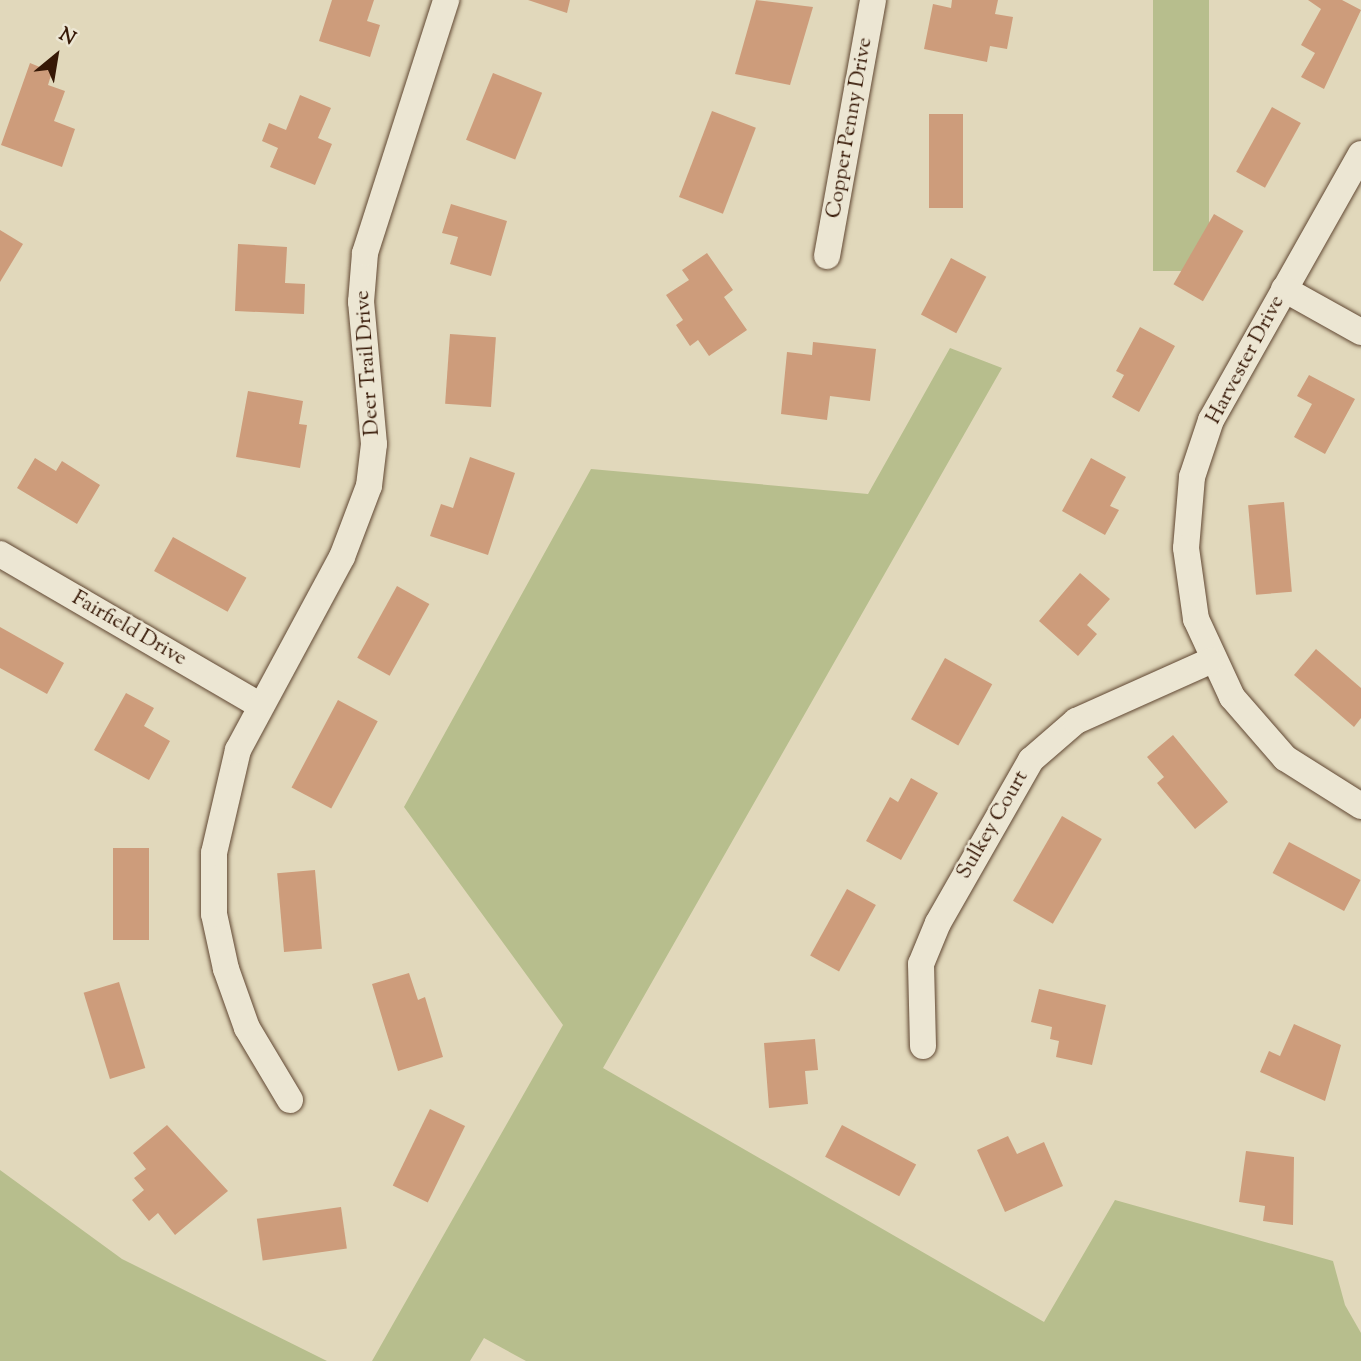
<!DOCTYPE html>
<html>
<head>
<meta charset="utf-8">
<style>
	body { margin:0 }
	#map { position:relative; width:1361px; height:1361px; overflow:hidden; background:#e1d8bb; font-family:"Sorts Mill Goudy",serif }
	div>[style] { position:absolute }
	.green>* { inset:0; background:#b7be8d; transform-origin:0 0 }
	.building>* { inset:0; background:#cd9c7b; transform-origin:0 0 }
	.roads { filter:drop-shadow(0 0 2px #614833) drop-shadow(0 0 2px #614833) }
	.street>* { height:26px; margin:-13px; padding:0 13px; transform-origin:13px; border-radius:13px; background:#ece6d3 }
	span { translate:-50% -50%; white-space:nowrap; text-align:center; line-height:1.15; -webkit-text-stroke:5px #ece6d3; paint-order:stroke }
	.street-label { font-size:21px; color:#361806 }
	.north { position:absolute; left:21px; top:21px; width:70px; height:70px; -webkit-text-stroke:5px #ece6d3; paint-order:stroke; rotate:30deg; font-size:19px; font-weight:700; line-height:28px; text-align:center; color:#361806 }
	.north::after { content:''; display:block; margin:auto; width:24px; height:32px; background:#361806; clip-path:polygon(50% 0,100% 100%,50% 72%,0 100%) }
</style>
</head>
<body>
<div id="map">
	<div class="green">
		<div style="left:1153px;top:0;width:56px;height:271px"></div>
		<div style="clip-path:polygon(950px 348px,1002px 368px,603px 1068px,1044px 1322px,1115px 1200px,1333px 1261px,1345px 1305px,1361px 1333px,1361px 1361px,526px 1361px,484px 1338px,470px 1361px,372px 1361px,563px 1025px,404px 807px,591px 469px,868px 494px)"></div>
		<div style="clip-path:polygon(0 1170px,122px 1259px,327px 1361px,0 1361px)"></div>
	</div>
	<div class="building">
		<div style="clip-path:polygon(332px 0,374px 0,367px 21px,380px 25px,370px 57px,319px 41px)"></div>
		<div style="clip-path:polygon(528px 0,570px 0,567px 13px)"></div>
		<div style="clip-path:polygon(756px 0,813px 7px,790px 85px,735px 74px)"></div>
		<div style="clip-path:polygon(952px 0,998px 0,995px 14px,1013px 17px,1007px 49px,990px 46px,987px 62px,924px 49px,933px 4px,951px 8px)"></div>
		<div style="clip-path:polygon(1308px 0,1342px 0,1361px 10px,1324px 89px,1301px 77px,1315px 53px,1301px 45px,1321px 9px)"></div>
		<div style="clip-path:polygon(30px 63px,52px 72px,48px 85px,65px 91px,54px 121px,75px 129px,62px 167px,1px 145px)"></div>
		<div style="left:493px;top:73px;width:53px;height:72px;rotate:22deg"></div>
		<div style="clip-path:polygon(300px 95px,331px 108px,318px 138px,332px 144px,315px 185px,270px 167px,278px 148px,262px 141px,269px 123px,286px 130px)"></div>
		<div style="left:1272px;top:107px;width:33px;height:74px;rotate:29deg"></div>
		<div style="left:712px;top:111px;width:47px;height:92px;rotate:21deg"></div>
		<div style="left:929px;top:114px;width:34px;height:94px"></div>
		<div style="clip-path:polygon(451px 204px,507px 221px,491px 276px,450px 264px,458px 237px,442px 233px)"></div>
		<div style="left:1214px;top:214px;width:34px;height:81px;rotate:30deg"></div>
		<div style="clip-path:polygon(0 230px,23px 244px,0 282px)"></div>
		<div style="clip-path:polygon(238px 244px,287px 247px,285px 283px,305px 284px,304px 314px,235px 311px)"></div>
		<div style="clip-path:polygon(707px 253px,733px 290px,724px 297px,747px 330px,709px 356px,698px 340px,690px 346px,676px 325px,683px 320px,666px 295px,689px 280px,682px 270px)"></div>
		<div style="left:951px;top:258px;width:40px;height:64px;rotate:28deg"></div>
		<div style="clip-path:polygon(1140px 327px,1175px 346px,1139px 412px,1112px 397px,1124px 375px,1116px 371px)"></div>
		<div style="left:450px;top:334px;width:46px;height:70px;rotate:4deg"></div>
		<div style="clip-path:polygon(813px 342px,876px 349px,870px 401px,830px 396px,827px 420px,781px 414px,787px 352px,812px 355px)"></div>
		<div style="clip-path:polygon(1309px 375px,1355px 399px,1325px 454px,1294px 437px,1312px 404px,1297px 396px)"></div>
		<div style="clip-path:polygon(248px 391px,303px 401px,299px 424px,307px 425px,300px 468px,236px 457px)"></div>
		<div style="clip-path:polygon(470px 457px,515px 473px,488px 555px,430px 536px,441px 504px,453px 508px)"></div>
		<div style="clip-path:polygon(35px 458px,56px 471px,62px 461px,100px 485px,77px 524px,17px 488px)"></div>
		<div style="clip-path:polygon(1091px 458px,1126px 477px,1110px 506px,1119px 510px,1105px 535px,1062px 511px)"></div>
		<div style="left:1284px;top:502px;width:90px;height:36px;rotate:85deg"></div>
		<div style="left:173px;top:537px;width:84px;height:39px;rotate:29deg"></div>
		<div style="clip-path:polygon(1080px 573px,1110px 599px,1087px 625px,1097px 634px,1078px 656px,1039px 621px)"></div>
		<div style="left:397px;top:586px;width:37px;height:82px;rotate:29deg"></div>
		<div style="clip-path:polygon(0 627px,64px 663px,47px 694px,0 668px)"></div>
		<div style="clip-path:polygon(1316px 649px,1361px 688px,1361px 718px,1354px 727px,1294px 675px)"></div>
		<div style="left:945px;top:658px;width:54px;height:70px;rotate:29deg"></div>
		<div style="clip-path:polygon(126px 693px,154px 708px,144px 726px,170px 741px,149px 780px,94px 750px)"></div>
		<div style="left:338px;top:700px;width:45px;height:99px;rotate:28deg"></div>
		<div style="clip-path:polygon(1173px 735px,1228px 802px,1195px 829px,1157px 783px,1164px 777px,1147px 757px)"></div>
		<div style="clip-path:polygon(911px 778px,938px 793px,901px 860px,866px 841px,890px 797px,898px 802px)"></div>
		<div style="left:1062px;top:816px;width:46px;height:98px;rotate:30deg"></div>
		<div style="left:1289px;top:842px;width:81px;height:35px;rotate:28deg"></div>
		<div style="left:113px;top:848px;width:36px;height:92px"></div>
		<div style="left:315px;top:870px;width:79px;height:38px;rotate:85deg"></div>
		<div style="left:847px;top:889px;width:33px;height:76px;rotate:29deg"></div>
		<div style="clip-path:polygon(409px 973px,418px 1000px,425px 997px,443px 1057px,398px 1071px,372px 984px)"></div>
		<div style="left:119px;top:982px;width:90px;height:37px;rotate:73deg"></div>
		<div style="clip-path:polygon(1039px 989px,1106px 1005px,1092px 1065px,1056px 1057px,1059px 1041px,1050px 1039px,1052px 1027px,1031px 1022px)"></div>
		<div style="clip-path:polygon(1294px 1024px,1341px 1045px,1325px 1101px,1260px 1072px,1269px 1051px,1280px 1056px)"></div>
		<div style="clip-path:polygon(815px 1039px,818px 1070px,805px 1071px,808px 1104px,769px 1108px,764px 1043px)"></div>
		<div style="left:430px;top:1109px;width:39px;height:85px;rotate:26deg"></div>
		<div style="clip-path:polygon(167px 1125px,228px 1191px,175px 1235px,158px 1213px,149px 1221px,132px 1200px,144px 1190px,134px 1178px,146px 1169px,133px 1153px)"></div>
		<div style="left:842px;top:1125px;width:84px;height:36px;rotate:28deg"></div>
		<div style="clip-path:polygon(1008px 1136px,1017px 1154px,1044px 1142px,1063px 1186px,1005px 1212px,977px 1150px)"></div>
		<div style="clip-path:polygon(1246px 1151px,1294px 1157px,1293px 1225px,1263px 1221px,1265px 1206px,1239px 1202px)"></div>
		<div style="left:341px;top:1207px;width:42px;height:85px;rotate:82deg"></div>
	</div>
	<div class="roads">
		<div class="street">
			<div style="left:1361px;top:154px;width:305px;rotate:119.4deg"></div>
			<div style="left:1211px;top:420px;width:60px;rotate:108.4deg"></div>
			<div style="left:1192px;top:477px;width:71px;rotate:94.8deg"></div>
			<div style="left:1186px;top:548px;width:72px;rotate:82deg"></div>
			<div style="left:1196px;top:619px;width:86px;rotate:65.2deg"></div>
			<div style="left:1232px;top:697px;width:81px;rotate:49deg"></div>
			<div style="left:1285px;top:758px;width:90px;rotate:32.3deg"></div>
			<div style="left:827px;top:256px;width:260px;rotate:-79.8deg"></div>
			<div style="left:1284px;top:289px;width:88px;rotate:29.2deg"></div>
			<div style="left:0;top:554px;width:298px;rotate:30.2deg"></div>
			<div style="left:923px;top:1046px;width:82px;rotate:-91.4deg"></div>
			<div style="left:921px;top:964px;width:44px;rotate:-67.5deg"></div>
			<div style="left:938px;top:923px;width:188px;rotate:-60.3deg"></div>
			<div style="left:1031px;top:760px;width:60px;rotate:-40.9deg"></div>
			<div style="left:1076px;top:721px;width:147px;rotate:-24.1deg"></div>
			<div style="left:290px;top:1100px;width:84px;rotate:-120.8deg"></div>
			<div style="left:247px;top:1028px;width:63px;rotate:-109.6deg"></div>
			<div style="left:226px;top:969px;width:56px;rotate:-102.3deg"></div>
			<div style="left:214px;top:914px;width:61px;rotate:-90deg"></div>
			<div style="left:214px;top:853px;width:106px;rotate:-76.9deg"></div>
			<div style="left:238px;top:750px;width:219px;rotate:-61.7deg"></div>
			<div style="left:342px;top:557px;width:76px;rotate:-69.2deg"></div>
			<div style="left:369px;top:486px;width:42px;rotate:-83.2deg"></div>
			<div style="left:374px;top:444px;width:143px;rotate:-95.2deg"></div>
			<div style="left:361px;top:302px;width:49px;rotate:-85.3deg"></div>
			<div style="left:365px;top:253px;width:266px;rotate:-72.2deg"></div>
		</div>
	</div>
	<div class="street-label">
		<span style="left:850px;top:128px;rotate:-80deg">Copper Penny Drive</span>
		<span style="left:1246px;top:360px;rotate:-62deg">Harvester Drive</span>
		<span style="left:368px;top:363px;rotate:-94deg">Deer Trail Drive</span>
		<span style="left:129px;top:629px;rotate:30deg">Fairfield Drive</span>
		<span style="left:993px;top:825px;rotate:-60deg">Sulkey Court</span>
	</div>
	<div class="north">N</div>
</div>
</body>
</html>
